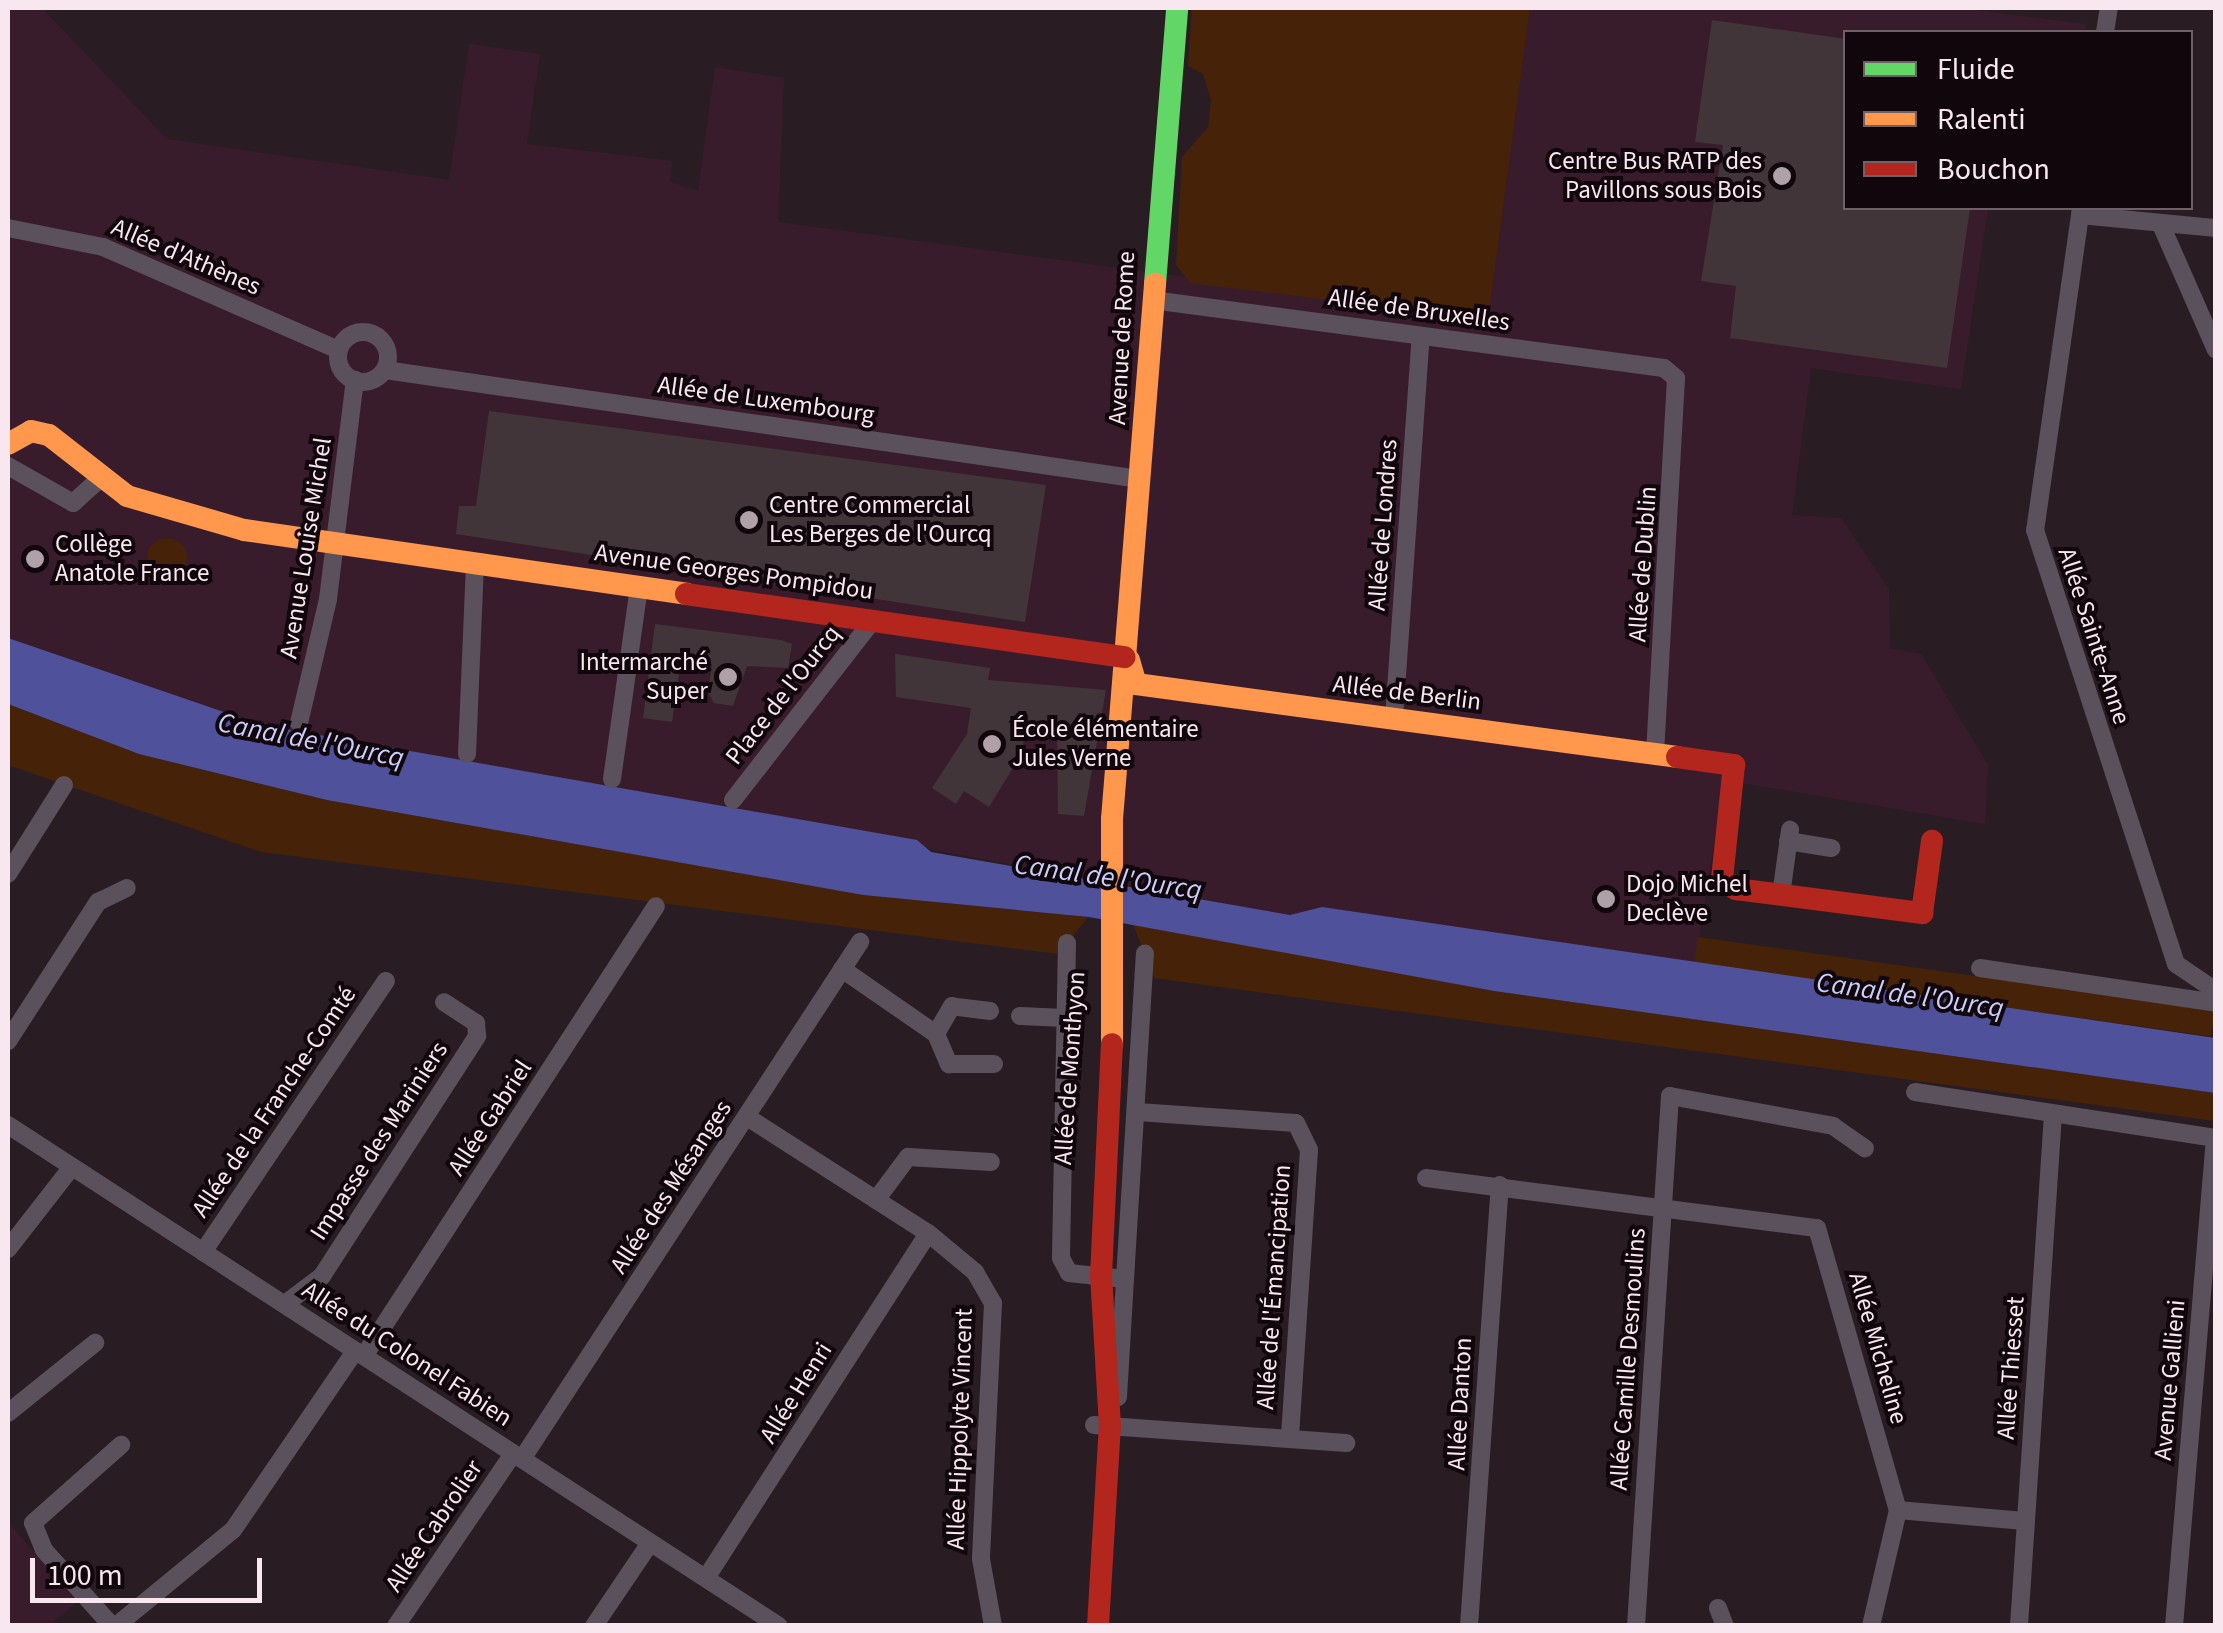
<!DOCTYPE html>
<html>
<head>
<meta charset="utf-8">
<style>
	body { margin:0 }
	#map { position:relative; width:2223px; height:1633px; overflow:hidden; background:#291d23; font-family:"Source Sans 3",sans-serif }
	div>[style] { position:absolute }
	.built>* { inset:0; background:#391c2c }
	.green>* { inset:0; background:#462308; transform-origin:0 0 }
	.round { border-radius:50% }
	.water>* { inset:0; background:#50519b }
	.building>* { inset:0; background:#413539 }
	.street>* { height:18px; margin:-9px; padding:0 9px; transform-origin:9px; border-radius:9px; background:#5a515c }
	.street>.ring { margin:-9px; padding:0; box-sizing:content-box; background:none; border:18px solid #5a515c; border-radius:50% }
	.fast>* { height:22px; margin:-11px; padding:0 11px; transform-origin:11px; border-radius:11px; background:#63d668 }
	.slow>* { height:22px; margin:-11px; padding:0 11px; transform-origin:11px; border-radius:11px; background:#ff974d }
	.jam>* { height:22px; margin:-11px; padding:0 11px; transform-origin:11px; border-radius:11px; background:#b3261e }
	.dots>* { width:28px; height:28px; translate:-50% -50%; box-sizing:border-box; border:5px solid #10060b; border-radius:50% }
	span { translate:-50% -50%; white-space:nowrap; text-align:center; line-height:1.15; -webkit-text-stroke:8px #10060b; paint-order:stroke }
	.poi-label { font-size:25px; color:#f9e7ef }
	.right { translate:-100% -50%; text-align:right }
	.left { translate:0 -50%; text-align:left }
	.street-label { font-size:25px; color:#f9e7ef }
	.water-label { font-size:28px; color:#cacffc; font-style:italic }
	.frame { position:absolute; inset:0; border:10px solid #f9e7ef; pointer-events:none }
	.legend { position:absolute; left:1843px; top:30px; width:350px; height:180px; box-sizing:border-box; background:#10060b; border:2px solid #6d6066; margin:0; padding:12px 18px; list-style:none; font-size:30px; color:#f9e7ef }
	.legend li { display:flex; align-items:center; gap:20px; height:50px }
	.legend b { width:50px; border:2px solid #6d6066 }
	.scale { position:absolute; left:30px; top:1558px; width:232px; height:45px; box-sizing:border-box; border:5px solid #f9e7ef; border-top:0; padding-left:12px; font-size:30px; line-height:35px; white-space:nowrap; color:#f9e7ef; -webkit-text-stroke:8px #10060b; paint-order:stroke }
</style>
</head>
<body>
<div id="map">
	<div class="built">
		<div style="clip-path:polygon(8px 8px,42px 8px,167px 139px,449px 180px,469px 44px,540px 54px,527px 144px,672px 161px,670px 182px,698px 191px,715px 67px,784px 78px,778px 222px,1488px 318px,1530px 8px,1958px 8px,2086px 24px,2086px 32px,1846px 32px,1846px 208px,1988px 208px,1961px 389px,1811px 368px,1792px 515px,1841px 518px,1889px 590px,1890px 648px,1921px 654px,1988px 765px,1985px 824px,1724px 780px,1695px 964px,1322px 907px,1290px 915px,396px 752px,262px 725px,24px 646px,8px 638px)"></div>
		<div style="clip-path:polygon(8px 1522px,77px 1602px,50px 1625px,8px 1625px)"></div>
	</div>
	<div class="green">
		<div style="clip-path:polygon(1192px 8px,1530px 8px,1488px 319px,1190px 283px,1176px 265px,1182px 157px,1208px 127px,1211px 100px,1203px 74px,1188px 66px)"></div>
		<div class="round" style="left:147px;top:538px;width:40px;height:40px"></div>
		<div style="clip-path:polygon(8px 704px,139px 754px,327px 800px,863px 895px,1088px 917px,1058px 954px,261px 852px,8px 765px)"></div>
		<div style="clip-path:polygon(1133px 924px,1494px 991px,2215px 1093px,2215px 1121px,1154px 978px)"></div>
		<div style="left:1698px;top:937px;width:522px;height:27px;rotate:8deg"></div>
	</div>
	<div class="water">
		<div style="clip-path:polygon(8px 638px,262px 725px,917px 840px,931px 852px,1290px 915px,1322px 907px,2215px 1038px,2215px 1093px,1494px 991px,1089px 917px,863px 895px,327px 800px,139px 754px,8px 704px)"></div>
	</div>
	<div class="building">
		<div style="clip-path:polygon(1712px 20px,1846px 39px,1846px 208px,1970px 208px,1947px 368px,1730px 338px,1736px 286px,1701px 281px,1723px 145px,1695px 142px)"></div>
		<div style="clip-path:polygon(489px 411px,1046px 485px,1025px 622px,456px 534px,459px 506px,476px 506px)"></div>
		<div style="clip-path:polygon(655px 624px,781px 640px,792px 644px,788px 668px,747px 666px,733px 706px,714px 703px,708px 692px,712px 664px,681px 660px,672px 722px,643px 718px)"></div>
		<div style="clip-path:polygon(895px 654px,990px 668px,988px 680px,1106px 690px,1084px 816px,1058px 814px,1057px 725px,1026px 722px,1022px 753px,989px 807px,964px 791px,956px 804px,932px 788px,967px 734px,971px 708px,896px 697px)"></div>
	</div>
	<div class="street">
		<div style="left:2105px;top:32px;width:24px;rotate:-81deg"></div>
		<div style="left:2081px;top:208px;width:325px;rotate:98.1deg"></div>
		<div style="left:2035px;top:530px;width:456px;rotate:72deg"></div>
		<div style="left:2176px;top:964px;width:48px;rotate:34deg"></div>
		<div style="left:2080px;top:215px;width:137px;rotate:5.5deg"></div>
		<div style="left:2162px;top:227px;width:134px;rotate:66.3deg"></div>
		<div style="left:8px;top:228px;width:97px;rotate:11.3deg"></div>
		<div style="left:103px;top:247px;width:257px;rotate:23.6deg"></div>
		<div style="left:1152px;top:300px;width:516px;rotate:7.57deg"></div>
		<div style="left:1664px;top:368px;width:16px;rotate:40deg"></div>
		<div style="left:1676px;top:378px;width:377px;rotate:93.2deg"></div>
		<div class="ring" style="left:338px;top:332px;width:32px;height:32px"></div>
		<div style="left:385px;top:370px;width:763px;rotate:8.22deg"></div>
		<div style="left:8px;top:466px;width:75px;rotate:29.6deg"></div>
		<div style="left:73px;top:503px;width:36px;rotate:-42deg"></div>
		<div style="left:1394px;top:718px;width:383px;rotate:-86deg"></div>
		<div style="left:299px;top:723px;width:127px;rotate:-76.8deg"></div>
		<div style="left:328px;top:599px;width:221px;rotate:-83deg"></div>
		<div style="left:467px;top:754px;width:192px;rotate:-87.6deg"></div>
		<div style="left:612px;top:779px;width:195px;rotate:-82deg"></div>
		<div style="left:733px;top:800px;width:228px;rotate:-52.1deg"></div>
		<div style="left:1788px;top:841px;width:44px;rotate:9.2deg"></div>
		<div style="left:8px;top:874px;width:105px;rotate:-57.8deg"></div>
		<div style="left:1781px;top:895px;width:66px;rotate:-82.1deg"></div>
		<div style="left:1067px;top:943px;width:315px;rotate:91.1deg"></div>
		<div style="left:1061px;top:1258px;width:17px;rotate:62deg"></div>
		<div style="left:1069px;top:1273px;width:56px;rotate:6.1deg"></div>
		<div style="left:1125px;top:1279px;width:326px;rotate:-86.5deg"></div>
		<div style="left:1980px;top:968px;width:239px;rotate:8.4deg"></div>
		<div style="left:842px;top:969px;width:114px;rotate:34.7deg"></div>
		<div style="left:990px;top:1011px;width:38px;rotate:-173deg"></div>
		<div style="left:952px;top:1006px;width:32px;rotate:120deg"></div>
		<div style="left:936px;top:1034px;width:33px;rotate:67deg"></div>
		<div style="left:949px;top:1064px;width:45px"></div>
		<div style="left:1020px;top:1016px;width:45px;rotate:2.5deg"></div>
		<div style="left:8px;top:1041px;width:166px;rotate:-57.1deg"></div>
		<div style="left:98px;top:902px;width:32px;rotate:-26deg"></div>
		<div style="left:1915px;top:1092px;width:304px;rotate:8.7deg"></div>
		<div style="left:2215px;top:1138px;width:490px;rotate:94.8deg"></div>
		<div style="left:1138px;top:1112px;width:158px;rotate:4deg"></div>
		<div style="left:1296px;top:1123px;width:30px;rotate:64deg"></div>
		<div style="left:1309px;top:1150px;width:287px;rotate:93.8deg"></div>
		<div style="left:747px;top:1117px;width:215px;rotate:32.7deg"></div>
		<div style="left:928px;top:1233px;width:61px;rotate:39.7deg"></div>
		<div style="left:975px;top:1272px;width:36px;rotate:60deg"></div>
		<div style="left:993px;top:1303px;width:256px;rotate:92.7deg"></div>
		<div style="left:981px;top:1559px;width:68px;rotate:79.8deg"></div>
		<div style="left:8px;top:1125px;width:919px;rotate:33.02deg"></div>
		<div style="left:1426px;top:1178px;width:394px;rotate:7.3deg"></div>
		<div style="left:1817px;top:1228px;width:293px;rotate:74deg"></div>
		<div style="left:1898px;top:1510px;width:127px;rotate:5deg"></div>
		<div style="left:876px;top:1200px;width:54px;rotate:-53.3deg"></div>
		<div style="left:908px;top:1157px;width:83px;rotate:3.4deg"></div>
		<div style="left:8px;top:1249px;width:103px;rotate:-52.1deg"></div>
		<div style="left:203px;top:1252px;width:327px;rotate:-56deg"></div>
		<div style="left:285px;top:1304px;width:46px;rotate:-37.1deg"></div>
		<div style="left:322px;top:1276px;width:286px;rotate:-57.1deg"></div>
		<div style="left:477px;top:1036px;width:13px;rotate:-94deg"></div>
		<div style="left:476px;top:1023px;width:38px;rotate:-147deg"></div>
		<div style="left:364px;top:1356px;width:536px;rotate:-57.02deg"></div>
		<div style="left:1118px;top:1397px;width:118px;rotate:-86.6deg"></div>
		<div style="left:8px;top:1413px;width:112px;rotate:-38.8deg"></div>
		<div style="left:1094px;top:1425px;width:253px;rotate:4.1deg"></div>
		<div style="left:522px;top:1459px;width:618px;rotate:-56.82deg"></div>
		<div style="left:706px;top:1578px;width:410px;rotate:-57.2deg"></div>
		<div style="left:1718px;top:1608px;width:19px;rotate:69deg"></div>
		<div style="left:112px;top:1626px;width:102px;rotate:-131.8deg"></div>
		<div style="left:44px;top:1550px;width:29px;rotate:-112deg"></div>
		<div style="left:33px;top:1523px;width:118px;rotate:-41.6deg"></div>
		<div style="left:116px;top:1626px;width:151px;rotate:-39.4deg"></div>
		<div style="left:233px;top:1530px;width:217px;rotate:-55.7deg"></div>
		<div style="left:396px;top:1626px;width:208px;rotate:-55.8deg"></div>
		<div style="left:594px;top:1626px;width:100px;rotate:-56deg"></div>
		<div style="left:1469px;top:1626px;width:442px;rotate:-86deg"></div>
		<div style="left:1636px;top:1626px;width:531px;rotate:-86.33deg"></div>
		<div style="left:1670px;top:1096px;width:166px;rotate:10.4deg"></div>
		<div style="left:1833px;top:1126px;width:39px;rotate:35deg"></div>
		<div style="left:1871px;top:1626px;width:119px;rotate:-76.9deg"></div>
		<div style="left:2019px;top:1626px;width:513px;rotate:-86.2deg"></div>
	</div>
	<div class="fast">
		<div style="left:1155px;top:284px;width:277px;rotate:-85.4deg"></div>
	</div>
	<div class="slow">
		<div style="left:8px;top:444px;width:26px;rotate:-29deg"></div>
		<div style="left:31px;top:431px;width:18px;rotate:13deg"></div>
		<div style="left:49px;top:435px;width:99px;rotate:38deg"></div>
		<div style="left:127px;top:496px;width:122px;rotate:16.2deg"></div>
		<div style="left:244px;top:530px;width:447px;rotate:8.2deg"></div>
		<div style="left:1129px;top:660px;width:25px;rotate:74deg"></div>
		<div style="left:1136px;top:684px;width:546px;rotate:7.68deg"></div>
		<div style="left:1112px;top:1044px;width:225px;rotate:-90deg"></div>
		<div style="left:1112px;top:819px;width:537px;rotate:-85.4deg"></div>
	</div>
	<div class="jam">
		<div style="left:686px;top:594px;width:443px;rotate:8.2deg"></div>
		<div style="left:1677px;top:757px;width:58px;rotate:8deg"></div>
		<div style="left:1734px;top:765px;width:116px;rotate:96deg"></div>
		<div style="left:1722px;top:880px;width:17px;rotate:33deg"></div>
		<div style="left:1736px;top:889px;width:188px;rotate:7.4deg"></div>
		<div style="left:1922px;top:913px;width:73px;rotate:-82.1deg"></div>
		<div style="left:1098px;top:1626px;width:200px;rotate:-86.6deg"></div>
		<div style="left:1110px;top:1426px;width:150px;rotate:-93.4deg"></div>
		<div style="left:1101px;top:1276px;width:232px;rotate:-87.3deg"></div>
	</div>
	<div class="dots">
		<div style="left:1782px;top:176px;background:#b0a0a8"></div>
		<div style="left:749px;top:520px;background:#b0a0a8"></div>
		<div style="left:35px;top:559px;background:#b0a0a8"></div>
		<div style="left:728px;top:677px;background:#b0a0a8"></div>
		<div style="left:992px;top:744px;background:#b0a0a8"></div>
		<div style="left:1606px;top:899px;background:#b0a0a8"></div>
	</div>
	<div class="poi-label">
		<span class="right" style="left:1762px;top:176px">Centre Bus RATP des<br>Pavillons sous Bois</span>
		<span class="left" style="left:769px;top:520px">Centre Commercial<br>Les Berges de l'Ourcq</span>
		<span class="left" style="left:55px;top:559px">Collège<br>Anatole France</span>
		<span class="right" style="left:708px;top:677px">Intermarché<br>Super</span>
		<span class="left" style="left:1012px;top:744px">École élémentaire<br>Jules Verne</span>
		<span class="left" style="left:1626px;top:899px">Dojo Michel<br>Declève</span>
	</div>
	<div class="street-label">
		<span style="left:186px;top:257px;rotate:23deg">Allée d'Athènes</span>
		<span style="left:1419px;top:310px;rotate:8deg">Allée de Bruxelles</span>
		<span style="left:1122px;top:338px;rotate:-87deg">Avenue de Rome</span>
		<span style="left:766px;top:400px;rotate:8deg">Allée de Luxembourg</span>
		<span style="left:1383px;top:525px;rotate:-86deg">Allée de Londres</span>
		<span style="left:306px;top:548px;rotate:-81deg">Avenue Louise Michel</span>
		<span style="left:1643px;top:564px;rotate:-86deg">Allée de Dublin</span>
		<span style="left:734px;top:572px;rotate:8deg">Avenue Georges Pompidou</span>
		<span style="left:2094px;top:636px;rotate:72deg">Allée Sainte-Anne</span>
		<span style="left:1407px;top:693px;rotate:7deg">Allée de Berlin</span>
		<span style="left:783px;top:695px;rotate:-52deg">Place de l'Ourcq</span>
		<span style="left:1070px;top:1068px;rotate:-86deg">Allée de Monthyon</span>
		<span style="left:274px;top:1102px;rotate:-56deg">Allée de la Franche-Comté</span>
		<span style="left:490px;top:1118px;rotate:-57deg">Allée Gabriel</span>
		<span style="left:379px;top:1141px;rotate:-57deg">Impasse des Mariniers</span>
		<span style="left:671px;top:1187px;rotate:-57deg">Allée des Mésanges</span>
		<span style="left:1274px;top:1287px;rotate:-86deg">Allée de l'Émancipation</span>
		<span style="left:1878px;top:1348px;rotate:74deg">Allée Micheline</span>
		<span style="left:407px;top:1354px;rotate:33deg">Allée du Colonel Fabien</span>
		<span style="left:1628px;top:1359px;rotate:-86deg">Allée Camille Desmoulins</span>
		<span style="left:2011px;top:1368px;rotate:-86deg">Allée Thiesset</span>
		<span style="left:2170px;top:1380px;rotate:-85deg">Avenue Gallieni</span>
		<span style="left:796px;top:1393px;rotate:-58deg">Allée Henri</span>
		<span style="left:1460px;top:1404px;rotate:-87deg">Allée Danton</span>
		<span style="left:960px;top:1429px;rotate:-88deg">Allée Hippolyte Vincent</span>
		<span style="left:434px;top:1526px;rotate:-56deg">Allée Cabrolier</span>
	</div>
	<div class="water-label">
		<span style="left:311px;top:740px;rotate:11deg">Canal de l'Ourcq</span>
		<span style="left:1108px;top:877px;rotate:8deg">Canal de l'Ourcq</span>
		<span style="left:1910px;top:995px;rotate:8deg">Canal de l'Ourcq</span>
	</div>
	<div class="frame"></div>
	<ul class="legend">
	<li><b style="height:12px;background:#63d668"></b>Fluide</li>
	<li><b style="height:12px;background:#ff974d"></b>Ralenti</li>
	<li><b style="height:12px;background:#b3261e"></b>Bouchon</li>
	</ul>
	<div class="scale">100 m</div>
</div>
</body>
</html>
